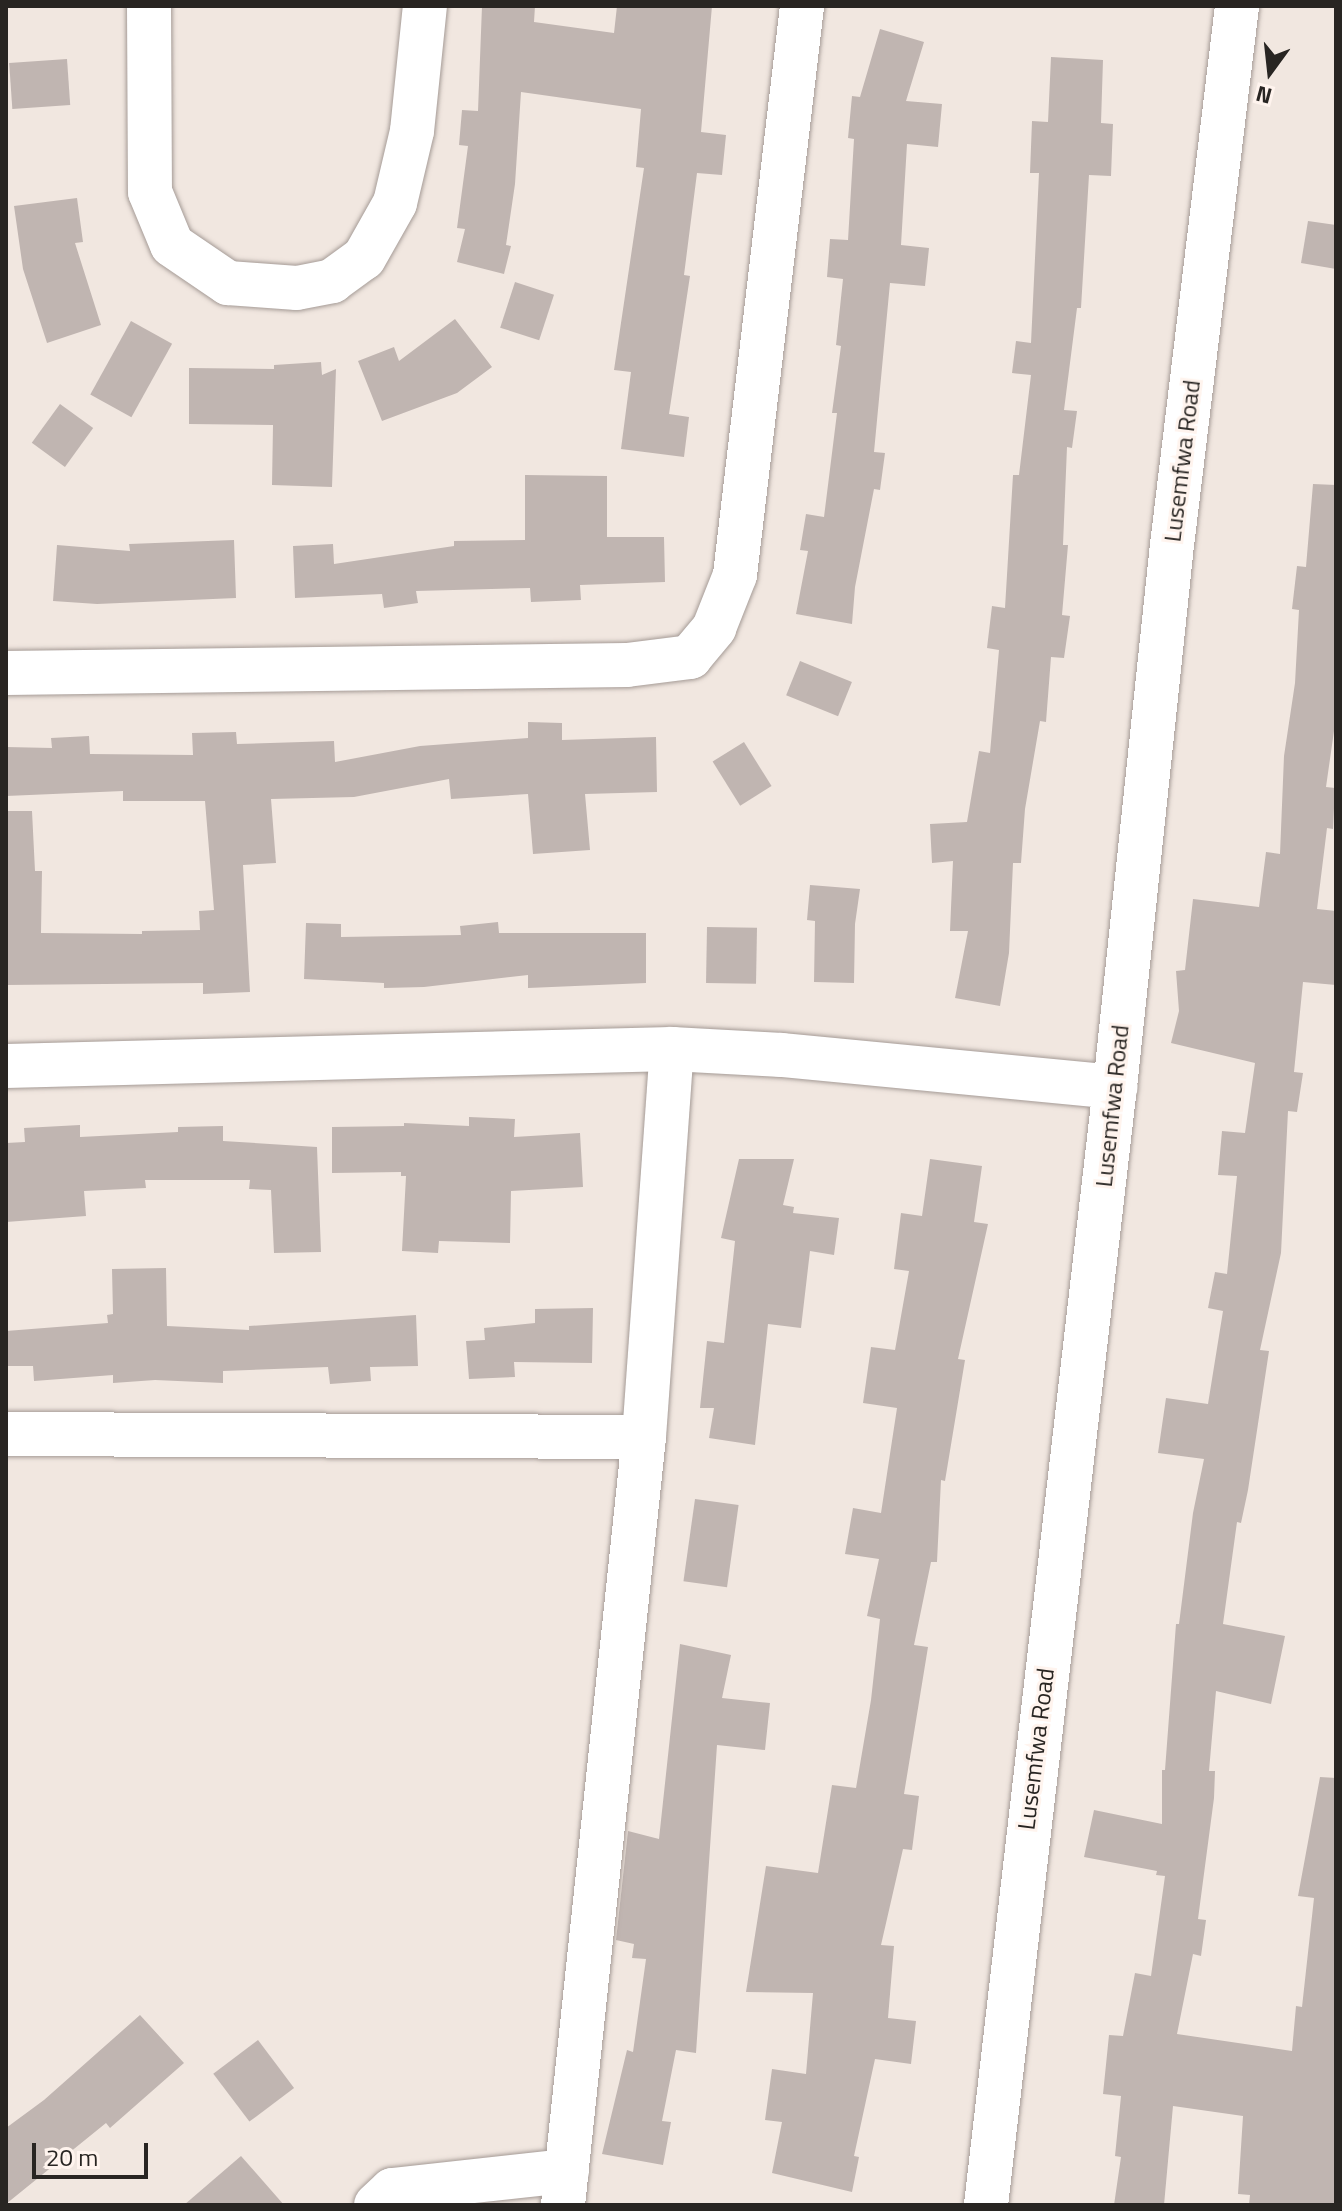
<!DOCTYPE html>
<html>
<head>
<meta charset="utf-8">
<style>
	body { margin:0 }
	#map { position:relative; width:1342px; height:2211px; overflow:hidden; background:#f1e7e0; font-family:"Titillium Web",sans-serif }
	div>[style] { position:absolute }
	.building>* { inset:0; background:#c0b5b1; transform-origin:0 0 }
	.roads { filter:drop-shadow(0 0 2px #a59b96) drop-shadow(0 0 2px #a59b96) }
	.minor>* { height:44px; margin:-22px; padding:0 22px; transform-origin:22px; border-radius:22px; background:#fff }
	span { translate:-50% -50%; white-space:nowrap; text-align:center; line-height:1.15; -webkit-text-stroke:6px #fff4ee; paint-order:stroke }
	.street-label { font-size:24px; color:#282522 }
	.frame { position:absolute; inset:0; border:8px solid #282522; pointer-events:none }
	.north { position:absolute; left:1230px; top:32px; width:80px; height:80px; -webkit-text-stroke:6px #fff4ee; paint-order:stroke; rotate:195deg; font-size:22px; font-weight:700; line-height:32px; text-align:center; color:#282522 }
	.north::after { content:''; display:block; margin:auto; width:28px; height:36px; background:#282522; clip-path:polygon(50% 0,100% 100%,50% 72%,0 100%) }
	.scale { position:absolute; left:32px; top:2143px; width:116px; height:36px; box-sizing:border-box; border:4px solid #282522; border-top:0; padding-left:10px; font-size:24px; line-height:28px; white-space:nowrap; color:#282522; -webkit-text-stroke:6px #fff4ee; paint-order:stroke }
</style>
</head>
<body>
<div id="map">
	<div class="building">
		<div style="clip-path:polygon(482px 6px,535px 6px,534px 22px,614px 33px,617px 6px,712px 6px,701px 132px,726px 135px,722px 175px,697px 173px,684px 275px,690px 276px,669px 414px,689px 417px,684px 457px,621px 449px,631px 372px,614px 370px,644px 168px,636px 167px,641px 109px,521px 92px,515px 184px,506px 245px,511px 246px,504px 274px,457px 262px,465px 229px,457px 228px,468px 146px,459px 145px,462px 110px,478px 111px)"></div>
		<div style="clip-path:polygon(880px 29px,924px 42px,906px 101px,942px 104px,938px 147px,907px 144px,901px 245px,929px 248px,925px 286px,890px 283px,874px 452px,885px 453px,880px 490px,874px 489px,855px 587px,852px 624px,796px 614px,808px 551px,800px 550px,806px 514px,824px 517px,837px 413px,832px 413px,841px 346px,836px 345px,843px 279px,827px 277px,830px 239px,848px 240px,854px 139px,848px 138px,852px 96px,860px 97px)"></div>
		<div style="clip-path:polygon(1051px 57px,1103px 60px,1101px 123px,1113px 124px,1111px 176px,1089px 175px,1081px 308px,1077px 308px,1064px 410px,1077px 411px,1072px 448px,1067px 447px,1063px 545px,1068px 545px,1062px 615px,1070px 616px,1064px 658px,1051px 657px,1046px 722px,1040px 721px,1025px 809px,1021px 863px,1013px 863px,1009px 953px,1000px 1006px,955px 998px,968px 931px,950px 931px,953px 861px,932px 863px,930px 824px,967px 822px,979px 751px,990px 753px,999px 650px,987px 648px,992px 606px,1005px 608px,1013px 475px,1019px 475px,1031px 375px,1012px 373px,1016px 341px,1031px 343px,1039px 173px,1030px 173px,1032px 121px,1048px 122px)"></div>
		<div style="left:67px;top:59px;width:46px;height:58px;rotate:86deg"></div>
		<div style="clip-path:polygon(77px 198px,83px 242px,75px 243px,101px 325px,47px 343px,23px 269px,14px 206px)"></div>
		<div style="clip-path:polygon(1308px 221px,1336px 225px,1336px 269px,1301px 263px)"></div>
		<div style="left:515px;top:282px;width:41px;height:48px;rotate:18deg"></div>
		<div style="clip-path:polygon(455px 319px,492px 367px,457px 393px,382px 421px,358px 361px,394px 347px,399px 361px)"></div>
		<div style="left:131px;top:321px;width:47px;height:84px;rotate:29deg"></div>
		<div style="clip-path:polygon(321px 362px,322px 375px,336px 369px,332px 487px,272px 485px,273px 425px,189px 424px,189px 368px,274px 369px,274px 365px)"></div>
		<div style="left:60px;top:404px;width:41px;height:48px;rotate:36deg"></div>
		<div style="clip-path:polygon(525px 475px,607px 476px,607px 537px,664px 537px,665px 582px,580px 585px,581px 600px,531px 602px,530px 588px,416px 591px,418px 603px,384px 608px,382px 594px,295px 598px,293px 546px,333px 544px,334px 564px,454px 546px,454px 541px,525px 540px)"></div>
		<div style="clip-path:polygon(1313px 484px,1336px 485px,1336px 717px,1326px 787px,1335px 788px,1333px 829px,1327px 828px,1317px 909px,1336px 911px,1336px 985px,1303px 982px,1294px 1072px,1303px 1073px,1297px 1112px,1288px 1111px,1281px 1253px,1260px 1350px,1269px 1351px,1248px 1490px,1241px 1523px,1237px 1522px,1223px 1624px,1285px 1636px,1271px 1704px,1216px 1691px,1209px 1771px,1215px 1771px,1214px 1798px,1198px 1919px,1206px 1920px,1201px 1956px,1193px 1954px,1177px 2034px,1292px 2051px,1296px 2006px,1302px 2007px,1314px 1898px,1298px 1896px,1320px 1777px,1336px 1778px,1336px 2205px,1249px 2205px,1250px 2195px,1238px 2194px,1243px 2116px,1173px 2106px,1164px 2205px,1114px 2205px,1121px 2157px,1115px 2156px,1121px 2096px,1103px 2094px,1109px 2035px,1123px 2036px,1135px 1973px,1151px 1976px,1165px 1876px,1156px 1875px,1157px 1871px,1084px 1857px,1094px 1810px,1162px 1824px,1162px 1770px,1165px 1770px,1176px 1624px,1179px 1624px,1193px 1513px,1204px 1459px,1158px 1453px,1166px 1398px,1208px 1404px,1223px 1311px,1208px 1308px,1215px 1272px,1227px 1274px,1237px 1176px,1218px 1175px,1222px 1131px,1245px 1133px,1255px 1063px,1171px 1043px,1179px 1011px,1176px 971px,1185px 970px,1193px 899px,1259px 907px,1266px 852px,1280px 854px,1284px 756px,1295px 683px,1299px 610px,1292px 609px,1297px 566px,1306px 567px)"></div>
		<div style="clip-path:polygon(234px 540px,236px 598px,97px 604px,53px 601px,57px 545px,130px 551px,129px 544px)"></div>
		<div style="left:800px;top:661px;width:56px;height:37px;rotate:22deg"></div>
		<div style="clip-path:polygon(528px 722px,562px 723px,562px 740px,656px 737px,657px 792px,585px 794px,590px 850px,533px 854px,528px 794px,451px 799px,449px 779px,354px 797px,271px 799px,276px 863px,243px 865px,250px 992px,203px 994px,203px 983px,6px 985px,6px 811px,32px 811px,35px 871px,42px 871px,41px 933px,142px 934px,142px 931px,200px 930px,199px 911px,214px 910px,205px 801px,123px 801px,123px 791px,6px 796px,6px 747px,52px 748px,51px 738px,89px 736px,90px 754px,193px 755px,192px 733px,236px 732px,237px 744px,334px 741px,335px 762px,420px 746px,528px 738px)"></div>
		<div style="left:744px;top:742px;width:52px;height:37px;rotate:58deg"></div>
		<div style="clip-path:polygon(810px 885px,860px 889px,855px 924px,854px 983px,814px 982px,815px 921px,807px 920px)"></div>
		<div style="clip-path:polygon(498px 922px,499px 933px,646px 933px,646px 983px,528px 988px,528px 975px,424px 987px,384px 988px,384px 983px,304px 979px,306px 923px,341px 924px,341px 937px,461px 935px,460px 926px)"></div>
		<div style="left:707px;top:927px;width:50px;height:56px;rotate:1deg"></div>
		<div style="clip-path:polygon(469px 1117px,515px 1119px,514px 1137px,580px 1133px,583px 1187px,511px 1191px,510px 1243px,439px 1241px,438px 1253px,402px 1251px,406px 1176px,401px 1176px,401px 1172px,332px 1173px,332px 1127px,404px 1126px,404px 1123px,469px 1126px)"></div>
		<div style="clip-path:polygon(80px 1125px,80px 1137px,178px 1132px,178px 1127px,223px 1126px,223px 1141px,317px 1147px,321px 1252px,274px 1253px,271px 1190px,249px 1189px,250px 1180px,145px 1180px,146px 1188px,84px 1191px,86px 1216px,6px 1222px,6px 1143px,25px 1142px,24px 1128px)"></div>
		<div style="clip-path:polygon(739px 1159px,794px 1159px,783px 1205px,794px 1207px,793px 1213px,839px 1218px,834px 1255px,810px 1251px,801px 1328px,768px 1324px,755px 1445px,709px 1438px,714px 1408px,700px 1408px,707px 1341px,724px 1343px,735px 1241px,721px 1238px)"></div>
		<div style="clip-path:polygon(930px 1159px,982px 1166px,974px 1222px,988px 1224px,958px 1359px,965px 1360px,945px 1481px,941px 1480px,937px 1562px,931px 1562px,914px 1645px,928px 1647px,904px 1794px,919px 1796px,912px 1850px,903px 1849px,881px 1945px,894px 1946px,888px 2018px,916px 2021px,911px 2064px,875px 2059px,854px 2156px,859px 2157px,852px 2192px,772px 2173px,782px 2122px,765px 2120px,772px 2069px,806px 2074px,813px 1993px,746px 1992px,766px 1866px,818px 1873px,832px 1785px,856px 1788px,871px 1700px,880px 1619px,867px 1616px,879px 1559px,845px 1554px,853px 1508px,881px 1513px,897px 1408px,863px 1403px,871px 1347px,895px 1350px,909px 1271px,894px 1269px,901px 1213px,922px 1216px)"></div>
		<div style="clip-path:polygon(166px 1268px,167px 1326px,249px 1330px,249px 1326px,416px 1315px,418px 1366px,370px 1367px,371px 1381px,330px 1384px,328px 1367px,223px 1371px,223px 1383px,155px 1380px,113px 1383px,113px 1375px,34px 1381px,33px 1366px,6px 1366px,6px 1331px,108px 1323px,107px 1315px,113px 1314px,112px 1269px)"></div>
		<div style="clip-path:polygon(593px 1308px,592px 1363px,514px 1362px,515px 1377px,469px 1379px,466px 1341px,485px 1340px,484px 1328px,535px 1323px,535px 1309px)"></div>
		<div style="left:695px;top:1499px;width:44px;height:83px;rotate:8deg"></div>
		<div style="clip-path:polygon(680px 1644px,731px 1655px,722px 1698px,770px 1703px,765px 1750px,717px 1745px,696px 2053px,676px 2050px,662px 2121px,671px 2122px,663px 2165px,602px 2154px,627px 2050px,633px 2052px,646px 1959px,632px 1958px,634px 1944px,616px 1940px,628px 1831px,659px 1839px)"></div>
		<div style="clip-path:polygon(140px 2015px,184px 2063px,110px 2128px,106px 2123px,6px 2204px,6px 2128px,44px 2100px)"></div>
		<div style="left:258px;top:2040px;width:60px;height:56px;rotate:53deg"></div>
		<div style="clip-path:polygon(241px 2156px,284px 2205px,184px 2205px)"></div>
	</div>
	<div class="roads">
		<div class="minor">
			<div style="left:149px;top:6px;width:186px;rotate:89.7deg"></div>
			<div style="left:150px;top:192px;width:57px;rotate:67.5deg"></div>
			<div style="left:172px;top:245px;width:68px;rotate:34.2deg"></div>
			<div style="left:228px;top:283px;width:69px;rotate:4.1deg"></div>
			<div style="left:297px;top:288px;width:36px;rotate:-11deg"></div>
			<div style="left:332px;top:281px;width:39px;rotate:-36deg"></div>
			<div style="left:364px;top:258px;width:63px;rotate:-60.6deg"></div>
			<div style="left:395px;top:203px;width:74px;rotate:-76.7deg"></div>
			<div style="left:412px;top:131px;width:126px;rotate:-84.1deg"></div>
			<div style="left:6px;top:673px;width:621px;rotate:-0.74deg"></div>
			<div style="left:627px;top:665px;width:64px;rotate:-7.2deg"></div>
			<div style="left:690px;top:657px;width:38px;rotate:-50deg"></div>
			<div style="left:714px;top:628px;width:57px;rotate:-68.4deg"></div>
			<div style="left:735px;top:575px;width:573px;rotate:-83.28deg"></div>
			<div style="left:6px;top:1066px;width:666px;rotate:-1.46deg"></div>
			<div style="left:672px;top:1049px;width:110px;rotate:3.1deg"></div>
			<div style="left:782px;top:1055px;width:335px;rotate:5.5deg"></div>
			<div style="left:6px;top:1434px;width:638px;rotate:0.27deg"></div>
			<div style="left:376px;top:2205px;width:22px;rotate:-43deg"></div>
			<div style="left:392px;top:2190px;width:176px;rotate:-6.2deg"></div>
			<div style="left:563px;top:2205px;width:772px;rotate:-83.98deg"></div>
			<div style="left:644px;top:1437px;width:389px;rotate:-85.9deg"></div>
			<div style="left:986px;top:2205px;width:1125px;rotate:-83.42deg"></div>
			<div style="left:1115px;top:1087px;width:545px;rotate:-84deg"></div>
			<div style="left:1172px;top:545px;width:543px;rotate:-83.12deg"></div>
		</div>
	</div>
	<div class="street-label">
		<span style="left:1182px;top:461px;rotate:-83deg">Lusemfwa Road</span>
		<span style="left:1112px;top:1106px;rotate:-84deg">Lusemfwa Road</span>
		<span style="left:1036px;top:1749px;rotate:-83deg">Lusemfwa Road</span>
	</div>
	<div class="frame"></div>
	<div class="north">N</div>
	<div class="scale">20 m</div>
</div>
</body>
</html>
